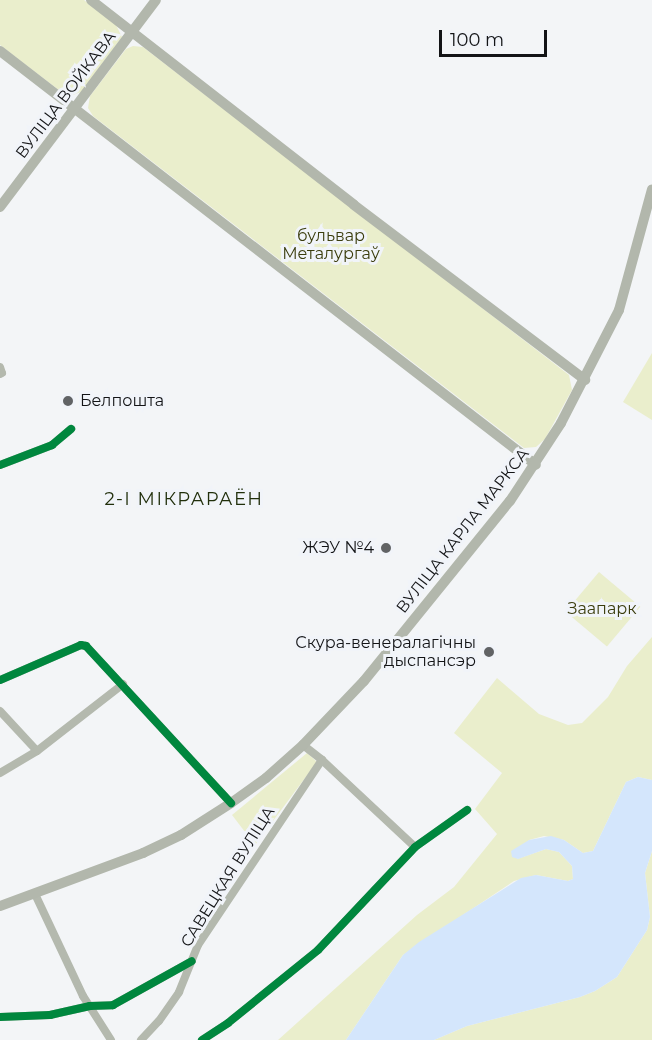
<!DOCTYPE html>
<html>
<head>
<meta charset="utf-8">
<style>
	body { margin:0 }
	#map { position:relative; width:652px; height:1040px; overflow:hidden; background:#f3f5f7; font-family:Montserrat,sans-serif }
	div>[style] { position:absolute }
	.green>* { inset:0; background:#eaeecc; transform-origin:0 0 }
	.water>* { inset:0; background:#d4e6fc }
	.street>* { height:8px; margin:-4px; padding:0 4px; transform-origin:4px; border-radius:4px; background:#b4b9ae }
	.secondary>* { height:10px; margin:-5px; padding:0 5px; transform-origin:5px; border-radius:5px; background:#b2b7ac }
	.cycleway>* { height:8px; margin:-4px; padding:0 4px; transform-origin:4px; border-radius:4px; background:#00873e }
	.dots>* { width:16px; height:16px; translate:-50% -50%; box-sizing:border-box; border:3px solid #f1f4f9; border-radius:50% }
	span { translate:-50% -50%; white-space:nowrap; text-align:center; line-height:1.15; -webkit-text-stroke:6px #f1f4f9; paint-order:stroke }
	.street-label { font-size:16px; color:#131416 }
	.park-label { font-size:16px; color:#3b3d0d }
	.poi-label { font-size:16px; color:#131416 }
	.left { translate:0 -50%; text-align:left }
	.right { translate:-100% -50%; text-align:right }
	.neighbourhood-label { font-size:18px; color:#212f0b; letter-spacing:1.5px }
	.scale { position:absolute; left:439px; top:30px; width:108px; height:27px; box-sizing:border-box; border:3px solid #131416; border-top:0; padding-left:8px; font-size:18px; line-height:21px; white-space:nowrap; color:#131416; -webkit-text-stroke:4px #f1f4f9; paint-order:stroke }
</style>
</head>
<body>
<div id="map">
	<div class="green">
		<div style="clip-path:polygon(0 0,84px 0,116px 25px,122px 37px,81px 92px,73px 95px,64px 94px,0 45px)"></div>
		<div style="clip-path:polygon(133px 46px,143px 47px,569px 375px,572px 390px,545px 439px,536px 447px,524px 448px,93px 116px,88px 108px,90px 96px,126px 49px)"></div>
		<div style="clip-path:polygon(652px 353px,652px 420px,623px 402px)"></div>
		<div style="left:599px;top:572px;width:54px;height:52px;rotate:40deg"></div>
		<div style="clip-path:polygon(652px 637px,652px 780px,638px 777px,626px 782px,593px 851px,583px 853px,564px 840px,544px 836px,529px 840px,517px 859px,546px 849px,559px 852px,572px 866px,573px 879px,568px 881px,536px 875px,514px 881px,403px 955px,346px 1040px,278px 1040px,417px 915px,454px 887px,497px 834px,475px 809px,502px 773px,454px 733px,497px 678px,539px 714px,568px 725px,582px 723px,608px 697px,627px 666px)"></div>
		<div style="clip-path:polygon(307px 753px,317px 762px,255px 845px,232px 815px)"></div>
		<div style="clip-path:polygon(652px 851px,652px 1040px,434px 1040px,467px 1026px,580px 997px,595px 991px,617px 977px,647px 930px,650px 917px,645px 873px)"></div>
	</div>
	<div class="water">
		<div style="clip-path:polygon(638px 777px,652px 780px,652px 851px,645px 873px,650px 917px,647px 930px,617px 977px,595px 991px,580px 997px,467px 1026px,434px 1040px,346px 1040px,403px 955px,419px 942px,521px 878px,536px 875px,568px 881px,573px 879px,572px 866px,559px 852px,546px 849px,518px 859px,512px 857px,511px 851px,529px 840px,551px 836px,564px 840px,583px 853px,593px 851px,626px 782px)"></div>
	</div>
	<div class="street">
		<div style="left:0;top:367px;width:6px;rotate:72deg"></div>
		<div style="left:2px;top:373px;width:2px;rotate:153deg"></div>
		<div style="left:0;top:465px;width:56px;rotate:-21deg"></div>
		<div style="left:52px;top:445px;width:25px;rotate:-40deg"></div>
		<div style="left:0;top:680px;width:88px;rotate:-23.4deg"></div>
		<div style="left:81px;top:645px;width:5px;rotate:11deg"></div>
		<div style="left:86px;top:646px;width:214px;rotate:47.3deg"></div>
		<div style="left:0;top:711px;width:54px;rotate:47.2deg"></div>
		<div style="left:303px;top:745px;width:24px;rotate:38deg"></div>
		<div style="left:322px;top:760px;width:127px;rotate:43.1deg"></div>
		<div style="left:0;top:773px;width:43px;rotate:-30.7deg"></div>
		<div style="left:37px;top:751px;width:109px;rotate:-37.9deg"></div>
		<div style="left:35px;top:894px;width:113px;rotate:64.8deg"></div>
		<div style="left:83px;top:996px;width:52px;rotate:57.5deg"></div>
		<div style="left:0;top:1017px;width:50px;rotate:-2.3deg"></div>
		<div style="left:50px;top:1015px;width:41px;rotate:-12.7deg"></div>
		<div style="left:90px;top:1006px;width:23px;rotate:-2deg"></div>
		<div style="left:113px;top:1005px;width:90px;rotate:-29.1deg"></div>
		<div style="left:141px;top:1040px;width:26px;rotate:-47deg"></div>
		<div style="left:159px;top:1021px;width:35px;rotate:-55deg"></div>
		<div style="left:179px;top:992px;width:51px;rotate:-68deg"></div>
		<div style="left:198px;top:945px;width:223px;rotate:-56.2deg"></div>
		<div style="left:202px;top:1040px;width:31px;rotate:-33deg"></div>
		<div style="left:228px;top:1023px;width:116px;rotate:-39deg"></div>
		<div style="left:318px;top:950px;width:141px;rotate:-46.7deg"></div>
		<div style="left:415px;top:847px;width:64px;rotate:-35.4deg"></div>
	</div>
	<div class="secondary">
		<div style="left:91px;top:0;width:333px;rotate:37.9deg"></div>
		<div style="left:354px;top:205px;width:290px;rotate:37.1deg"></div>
		<div style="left:0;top:51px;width:677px;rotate:37.68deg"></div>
		<div style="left:0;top:207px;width:259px;rotate:-53deg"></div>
		<div style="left:0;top:906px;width:153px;rotate:-20.3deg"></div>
		<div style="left:143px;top:853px;width:42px;rotate:-25.3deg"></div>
		<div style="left:181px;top:835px;width:59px;rotate:-32.6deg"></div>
		<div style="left:231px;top:803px;width:43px;rotate:-35.5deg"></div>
		<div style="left:266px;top:778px;width:50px;rotate:-41.7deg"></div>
		<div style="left:303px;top:745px;width:88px;rotate:-46.4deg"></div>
		<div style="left:364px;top:681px;width:232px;rotate:-51deg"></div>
		<div style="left:510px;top:501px;width:93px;rotate:-56.8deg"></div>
		<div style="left:561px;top:423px;width:127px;rotate:-62.8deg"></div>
		<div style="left:619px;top:310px;width:125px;rotate:-74.7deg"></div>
	</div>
	<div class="cycleway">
		<div style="left:0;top:465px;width:56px;rotate:-21deg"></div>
		<div style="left:52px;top:445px;width:25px;rotate:-40deg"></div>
		<div style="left:0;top:680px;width:88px;rotate:-23.4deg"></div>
		<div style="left:81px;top:645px;width:5px;rotate:11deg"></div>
		<div style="left:86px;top:646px;width:214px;rotate:47.3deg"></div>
		<div style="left:0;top:1017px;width:50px;rotate:-2.3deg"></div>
		<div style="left:50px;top:1015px;width:41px;rotate:-12.7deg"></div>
		<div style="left:90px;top:1006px;width:23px;rotate:-2deg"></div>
		<div style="left:113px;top:1005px;width:90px;rotate:-29.1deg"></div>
		<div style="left:202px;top:1040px;width:31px;rotate:-33deg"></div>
		<div style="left:228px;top:1023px;width:116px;rotate:-39deg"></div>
		<div style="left:318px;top:950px;width:141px;rotate:-46.7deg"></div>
		<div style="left:415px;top:847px;width:64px;rotate:-35.4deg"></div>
	</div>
	<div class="dots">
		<div style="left:68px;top:401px;background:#616365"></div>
		<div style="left:386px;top:548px;background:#616365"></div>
		<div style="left:489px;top:652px;background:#616365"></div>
	</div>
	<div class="street-label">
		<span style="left:66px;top:95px;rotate:-53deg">ВУЛІЦА ВОЙКАВА</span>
		<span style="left:463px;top:531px;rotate:-52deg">ВУЛІЦА КАРЛА МАРКСА</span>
		<span style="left:228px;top:877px;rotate:-58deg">САВЕЦКАЯ ВУЛІЦА</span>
	</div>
	<div class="park-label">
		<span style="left:331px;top:245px">бульвар<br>Металургаў</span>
		<span style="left:602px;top:609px">Заапарк</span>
	</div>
	<div class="poi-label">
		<span class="left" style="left:80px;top:401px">Белпошта</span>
		<span class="right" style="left:374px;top:548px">ЖЭУ №4</span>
		<span class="right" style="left:476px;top:652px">Скура-венералагічны<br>дыспансэр</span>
	</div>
	<div class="neighbourhood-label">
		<span style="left:184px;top:499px">2-І МІКРАРАЁН</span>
	</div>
	<div class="scale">100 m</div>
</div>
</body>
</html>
